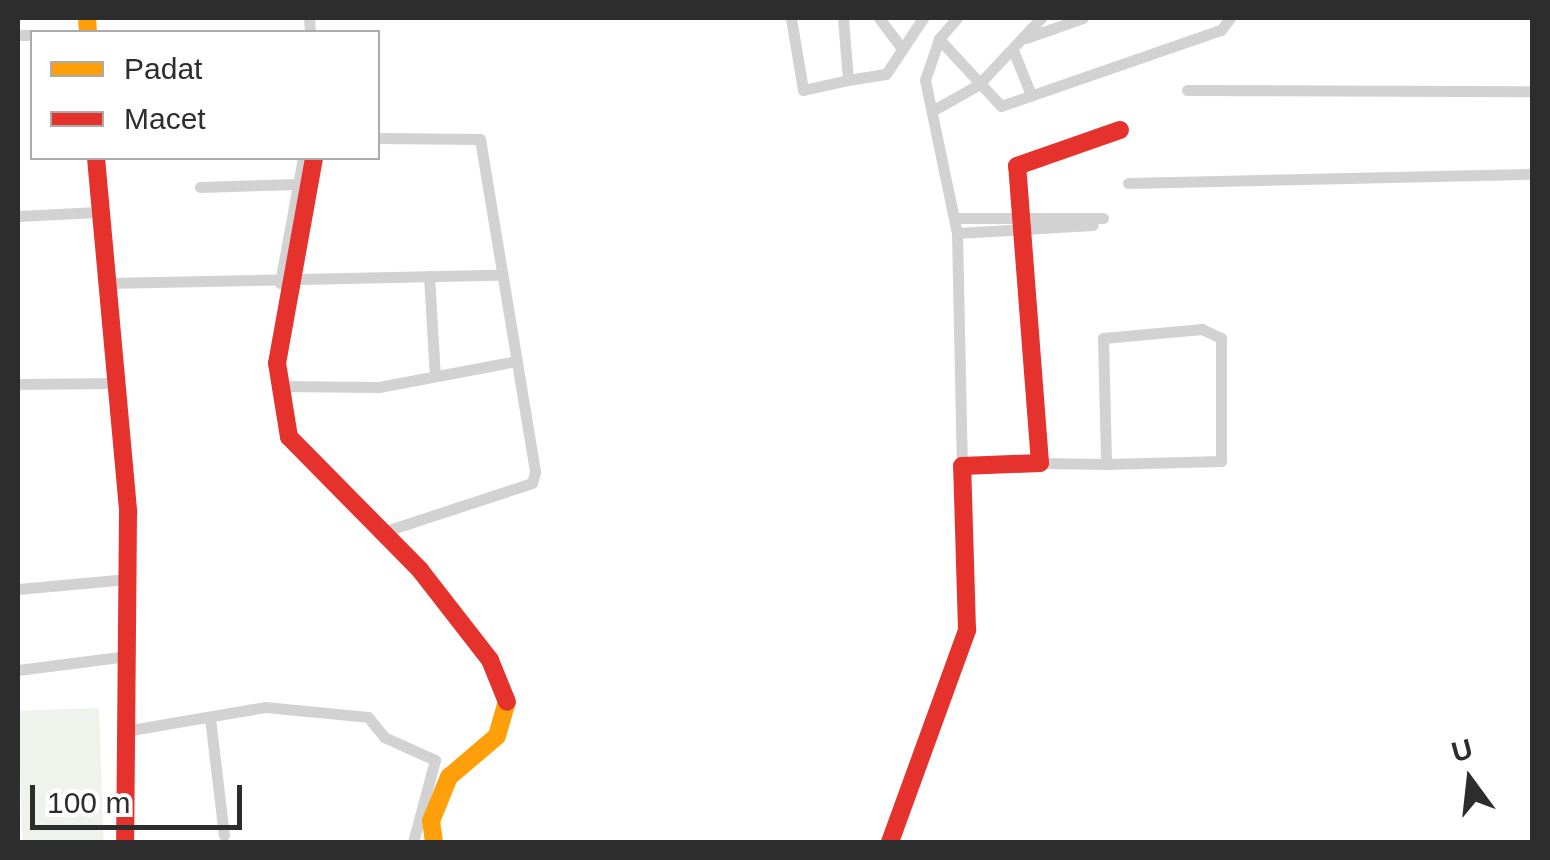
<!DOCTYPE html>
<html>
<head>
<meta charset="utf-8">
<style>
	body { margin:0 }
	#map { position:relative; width:1550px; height:860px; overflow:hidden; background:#fff; font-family:Arial,sans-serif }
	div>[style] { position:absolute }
	.green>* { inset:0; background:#f0f3ec; transform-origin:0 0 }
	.street>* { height:11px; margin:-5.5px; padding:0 5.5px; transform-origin:5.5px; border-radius:5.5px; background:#d2d2d2 }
	.slow>* { height:18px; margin:-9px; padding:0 9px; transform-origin:9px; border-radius:9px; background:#ff9f0a }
	.jam>* { height:18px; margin:-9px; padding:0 9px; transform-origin:9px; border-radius:9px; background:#e5322d }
	span { translate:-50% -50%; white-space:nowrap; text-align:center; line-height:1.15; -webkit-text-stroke:10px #fff; paint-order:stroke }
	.frame { position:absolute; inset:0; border:20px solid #2d2d2d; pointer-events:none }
	.legend { position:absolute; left:30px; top:30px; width:350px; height:130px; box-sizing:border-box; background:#fff; border:2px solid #ababab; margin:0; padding:12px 18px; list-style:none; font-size:30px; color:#2d2d2d }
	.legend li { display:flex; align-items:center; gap:20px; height:50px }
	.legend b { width:50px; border:2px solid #ababab }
	.north { position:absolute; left:1420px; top:730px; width:100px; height:100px; -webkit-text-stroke:8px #fff; paint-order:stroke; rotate:345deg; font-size:28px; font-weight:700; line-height:40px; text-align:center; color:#2d2d2d }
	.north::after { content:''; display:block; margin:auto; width:35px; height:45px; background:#2d2d2d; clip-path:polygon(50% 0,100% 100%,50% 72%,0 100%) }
	.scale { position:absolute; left:30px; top:785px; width:212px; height:45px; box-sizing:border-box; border:5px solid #2d2d2d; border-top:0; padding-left:12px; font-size:30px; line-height:35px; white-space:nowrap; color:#2d2d2d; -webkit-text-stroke:8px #fff; paint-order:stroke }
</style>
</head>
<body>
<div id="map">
	<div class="green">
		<div style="left:99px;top:708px;width:134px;height:81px;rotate:88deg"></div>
	</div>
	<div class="street">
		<div style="left:309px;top:18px;width:14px;rotate:86deg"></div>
		<div style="left:791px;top:18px;width:73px;rotate:80.5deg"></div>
		<div style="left:803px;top:90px;width:46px;rotate:-12.5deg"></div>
		<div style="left:843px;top:18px;width:62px;rotate:85.4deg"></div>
		<div style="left:848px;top:80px;width:38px;rotate:-9deg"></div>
		<div style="left:886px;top:74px;width:67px;rotate:-56.5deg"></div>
		<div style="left:879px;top:18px;width:34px;rotate:53deg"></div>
		<div style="left:957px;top:18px;width:28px;rotate:131deg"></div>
		<div style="left:939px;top:39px;width:43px;rotate:108.9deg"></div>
		<div style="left:925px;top:80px;width:156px;rotate:78.2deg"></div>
		<div style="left:957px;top:233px;width:136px;rotate:-3.4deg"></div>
		<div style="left:18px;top:35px;width:14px"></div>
		<div style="left:1026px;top:38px;width:60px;rotate:-19.3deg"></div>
		<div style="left:939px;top:39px;width:91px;rotate:47.2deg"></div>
		<div style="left:1001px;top:106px;width:233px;rotate:-19.1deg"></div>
		<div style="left:1221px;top:30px;width:15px;rotate:-53deg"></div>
		<div style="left:1013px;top:50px;width:48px;rotate:68.2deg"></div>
		<div style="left:1187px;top:90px;width:345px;rotate:0.2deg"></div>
		<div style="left:932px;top:111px;width:53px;rotate:-29.5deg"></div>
		<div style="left:978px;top:85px;width:92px;rotate:-46.8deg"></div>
		<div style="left:378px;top:138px;width:102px;rotate:0.6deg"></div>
		<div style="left:480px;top:139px;width:338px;rotate:80.6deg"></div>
		<div style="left:535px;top:472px;width:11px;rotate:105deg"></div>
		<div style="left:532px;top:483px;width:154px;rotate:161.8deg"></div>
		<div style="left:1128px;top:183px;width:404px;rotate:-1.3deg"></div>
		<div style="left:200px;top:187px;width:98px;rotate:-1.8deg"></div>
		<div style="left:18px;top:216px;width:80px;rotate:-2.9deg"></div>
		<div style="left:955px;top:218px;width:148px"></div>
		<div style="left:957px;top:233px;width:233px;rotate:88.8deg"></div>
		<div style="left:429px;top:276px;width:100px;rotate:86.6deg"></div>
		<div style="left:107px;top:283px;width:389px;rotate:-1.2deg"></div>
		<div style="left:280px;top:283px;width:127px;rotate:-79.6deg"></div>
		<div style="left:18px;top:384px;width:100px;rotate:-0.6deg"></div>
		<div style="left:279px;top:386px;width:100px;rotate:0.6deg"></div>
		<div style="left:379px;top:387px;width:139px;rotate:-10.7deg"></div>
		<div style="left:1040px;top:463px;width:66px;rotate:0.9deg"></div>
		<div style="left:1106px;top:464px;width:115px;rotate:-1.5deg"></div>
		<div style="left:1221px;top:461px;width:123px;rotate:-90deg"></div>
		<div style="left:1221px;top:338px;width:21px;rotate:-155deg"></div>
		<div style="left:1202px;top:329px;width:99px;rotate:174.8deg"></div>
		<div style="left:1103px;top:338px;width:126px;rotate:88.6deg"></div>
		<div style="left:18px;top:589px;width:110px;rotate:-5.2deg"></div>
		<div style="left:18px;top:670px;width:110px;rotate:-7.3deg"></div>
		<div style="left:210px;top:718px;width:118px;rotate:83.2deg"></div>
		<div style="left:125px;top:731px;width:142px;rotate:-9.7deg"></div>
		<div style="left:265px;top:707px;width:103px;rotate:5.5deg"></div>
		<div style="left:368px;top:717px;width:26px;rotate:51deg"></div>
		<div style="left:384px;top:737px;width:56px;rotate:24.3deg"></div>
		<div style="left:435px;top:760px;width:85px;rotate:105deg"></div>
	</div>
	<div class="slow">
		<div style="left:87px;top:18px;width:14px;rotate:86deg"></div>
		<div style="left:434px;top:842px;width:21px;rotate:-98deg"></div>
		<div style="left:431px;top:821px;width:48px;rotate:-67.8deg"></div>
		<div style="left:449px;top:777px;width:63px;rotate:-40.5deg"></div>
		<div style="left:497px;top:736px;width:35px;rotate:-74deg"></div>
	</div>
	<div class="jam">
		<div style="left:96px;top:158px;width:356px;rotate:84.8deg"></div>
		<div style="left:128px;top:513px;width:329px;rotate:90.5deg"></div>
		<div style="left:314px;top:158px;width:208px;rotate:100.2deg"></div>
		<div style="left:277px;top:363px;width:75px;rotate:80.8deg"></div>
		<div style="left:289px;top:437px;width:187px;rotate:45.4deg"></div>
		<div style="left:420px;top:570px;width:114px;rotate:52.1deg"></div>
		<div style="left:490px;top:660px;width:45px;rotate:68deg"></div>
		<div style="left:890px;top:842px;width:226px;rotate:-70deg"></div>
		<div style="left:967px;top:630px;width:164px;rotate:-91.7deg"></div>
		<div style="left:962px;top:466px;width:78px;rotate:-2.2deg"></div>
		<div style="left:1040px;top:463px;width:298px;rotate:-94.4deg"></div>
		<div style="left:1017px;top:166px;width:109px;rotate:-19.3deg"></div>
	</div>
	<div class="frame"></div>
	<ul class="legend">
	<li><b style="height:12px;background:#ff9f0a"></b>Padat</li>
	<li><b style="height:12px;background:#e5322d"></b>Macet</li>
	</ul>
	<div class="north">U</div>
	<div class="scale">100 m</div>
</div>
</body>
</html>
